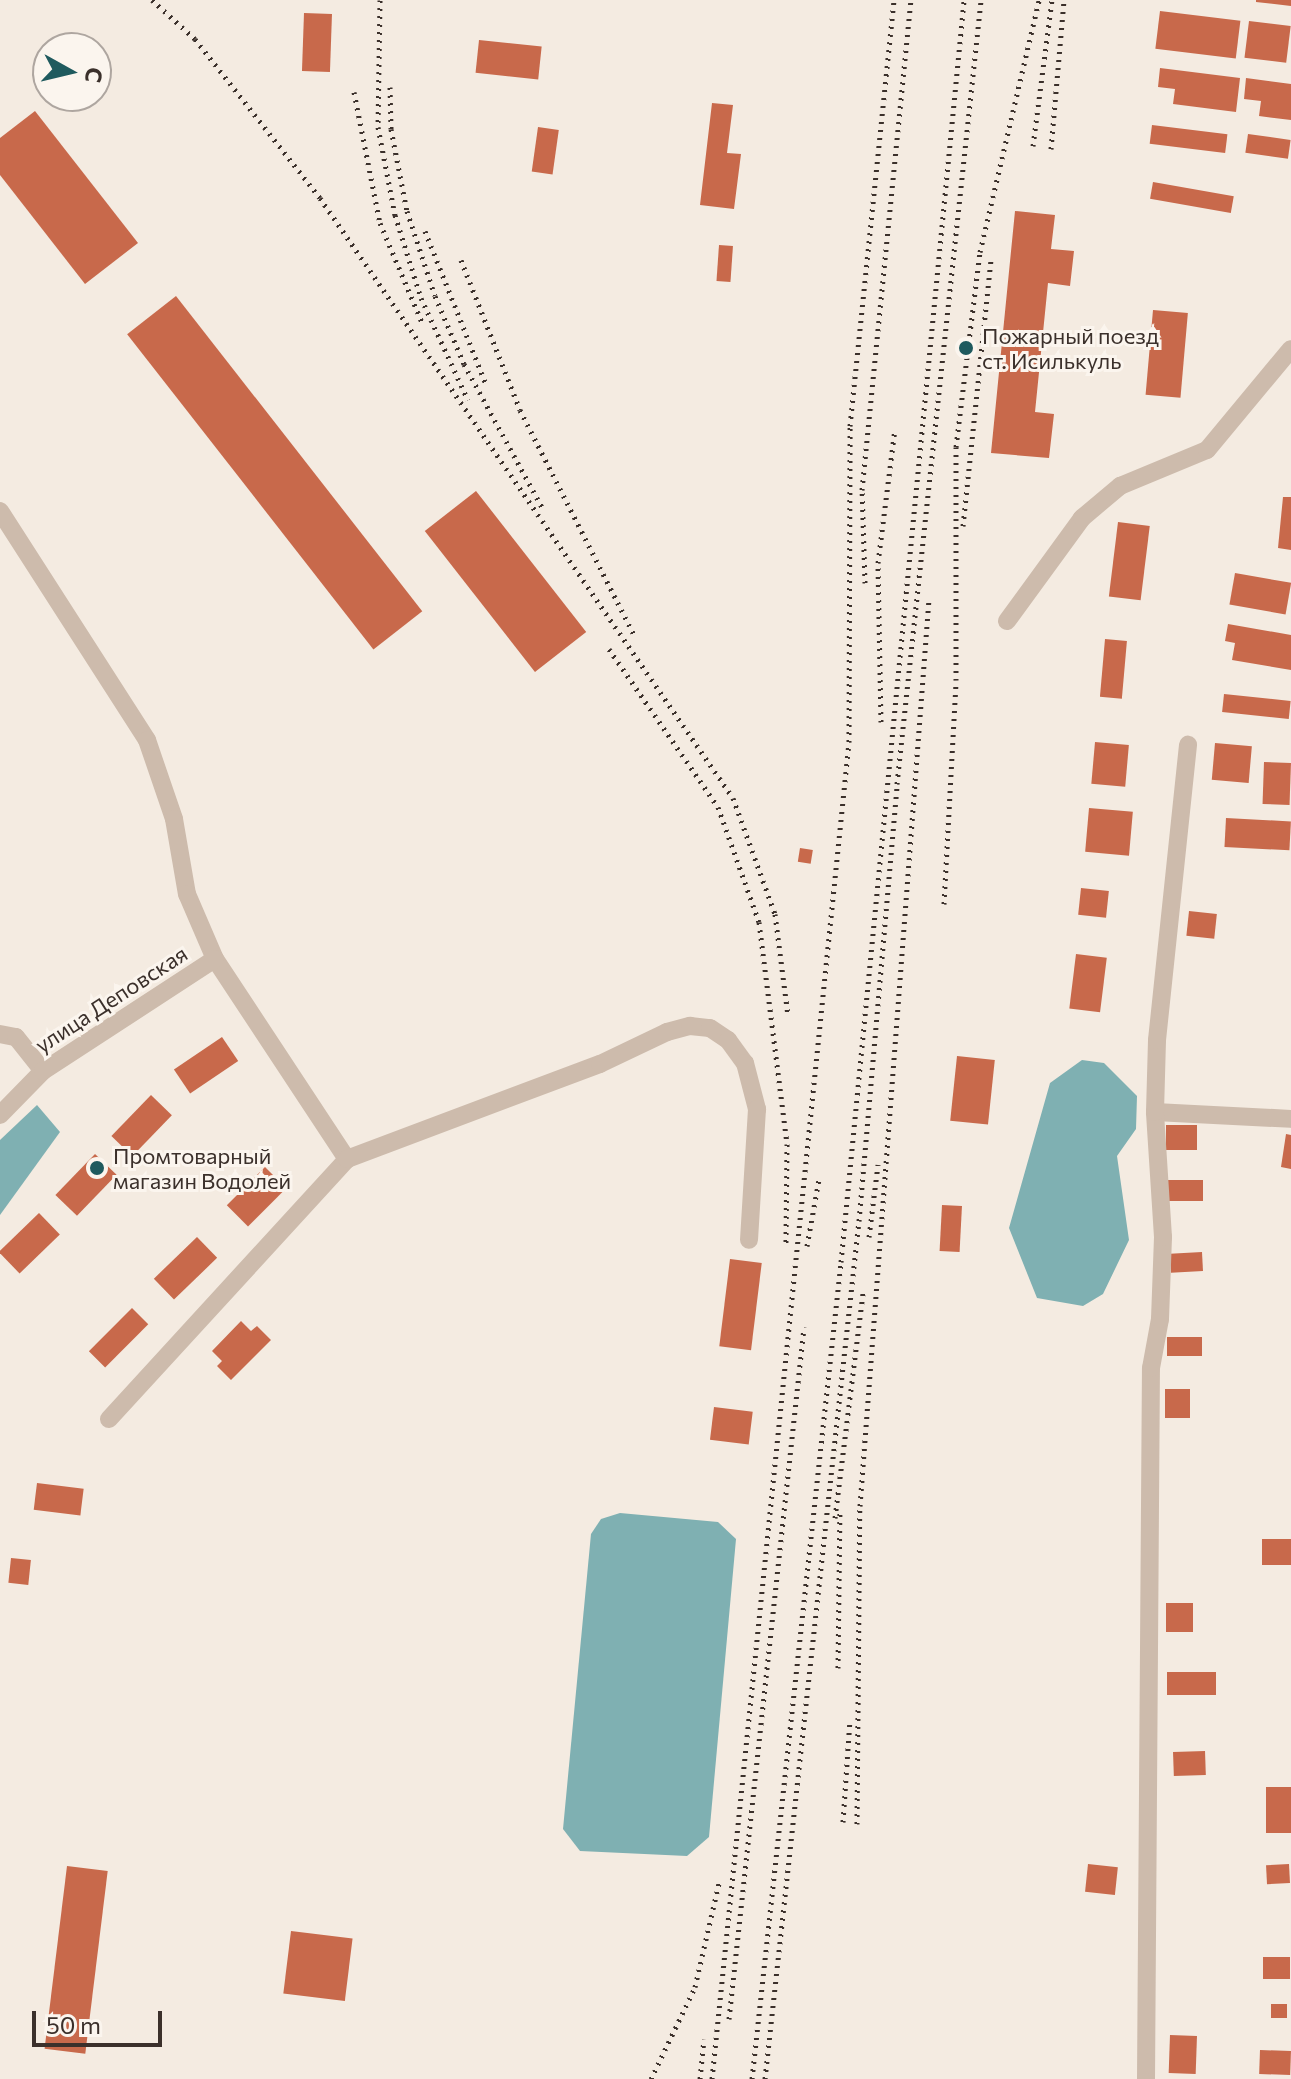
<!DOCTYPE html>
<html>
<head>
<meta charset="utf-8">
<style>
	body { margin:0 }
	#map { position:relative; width:1291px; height:2079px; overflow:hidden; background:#f4ebe1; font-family:Commissioner,sans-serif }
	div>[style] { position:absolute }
	.water>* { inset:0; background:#7fb0b2 }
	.building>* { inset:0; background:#c8694b; transform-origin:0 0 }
	.minor>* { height:18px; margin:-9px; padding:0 9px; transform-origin:9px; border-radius:9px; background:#cdbbac }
	.rail>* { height:5px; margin-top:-2.5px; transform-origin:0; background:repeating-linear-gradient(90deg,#3b302b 0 2px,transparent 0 8px) }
	.dots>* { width:22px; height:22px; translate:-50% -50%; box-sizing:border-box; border:4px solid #fbf5ee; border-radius:50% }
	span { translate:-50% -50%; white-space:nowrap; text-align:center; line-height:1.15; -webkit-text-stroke:6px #fbf5ee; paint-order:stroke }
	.poi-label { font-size:22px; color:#3b302b }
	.left { translate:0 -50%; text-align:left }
	.street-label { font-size:22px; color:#3b302b }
	.north { position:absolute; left:32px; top:32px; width:80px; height:80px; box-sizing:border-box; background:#fbf5ee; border:2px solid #aea6a0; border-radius:50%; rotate:98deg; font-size:22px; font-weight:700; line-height:32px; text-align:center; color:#3b302b }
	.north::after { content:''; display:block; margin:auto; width:28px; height:36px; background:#1f5a5e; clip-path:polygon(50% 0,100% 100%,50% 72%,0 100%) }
	.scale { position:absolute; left:32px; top:2011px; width:130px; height:36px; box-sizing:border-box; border:4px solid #3b302b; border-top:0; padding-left:10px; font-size:24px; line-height:28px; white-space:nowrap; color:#3b302b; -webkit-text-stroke:6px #fbf5ee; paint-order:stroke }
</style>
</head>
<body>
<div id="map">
	<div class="water">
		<div style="clip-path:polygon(1082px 1060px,1104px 1063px,1137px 1096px,1136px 1129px,1117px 1156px,1129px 1240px,1103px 1294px,1083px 1306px,1037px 1298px,1009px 1228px,1050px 1083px)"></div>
		<div style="clip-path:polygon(37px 1105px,60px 1132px,0 1215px,0 1140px)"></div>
		<div style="clip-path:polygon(620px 1513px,718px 1522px,736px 1539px,709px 1837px,687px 1856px,580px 1851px,563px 1829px,591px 1534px,601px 1519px)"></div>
	</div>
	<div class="building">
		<div style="clip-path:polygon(1256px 0,1291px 0,1291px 6px,1256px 2px)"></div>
		<div style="left:1160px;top:11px;width:81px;height:38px;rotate:7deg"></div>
		<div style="left:304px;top:13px;width:28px;height:58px;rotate:2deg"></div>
		<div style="left:1249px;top:21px;width:42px;height:37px;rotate:7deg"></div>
		<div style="left:479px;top:40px;width:63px;height:33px;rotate:6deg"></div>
		<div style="clip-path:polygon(1160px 68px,1240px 78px,1236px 112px,1173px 104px,1175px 89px,1158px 87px)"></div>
		<div style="clip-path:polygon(1246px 78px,1291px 84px,1291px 120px,1259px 116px,1261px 101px,1244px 99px)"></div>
		<div style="clip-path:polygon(712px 103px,733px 105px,727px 153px,741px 154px,734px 209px,700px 205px)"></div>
		<div style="clip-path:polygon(35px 111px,138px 243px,85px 284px,0 175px,0 138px)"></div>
		<div style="left:1152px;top:125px;width:76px;height:19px;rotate:7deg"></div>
		<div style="left:538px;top:127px;width:21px;height:45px;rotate:8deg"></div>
		<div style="left:1248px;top:134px;width:43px;height:19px;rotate:8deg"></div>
		<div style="left:1153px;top:182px;width:82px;height:17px;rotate:10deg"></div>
		<div style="clip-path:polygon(1015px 211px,1055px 215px,1051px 249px,1074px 251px,1070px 286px,1048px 283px,1035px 412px,1054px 414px,1049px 458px,991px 453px)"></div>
		<div style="left:719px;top:245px;width:14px;height:36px;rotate:4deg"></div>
		<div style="left:176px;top:296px;width:400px;height:62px;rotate:52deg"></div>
		<div style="left:1153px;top:310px;width:35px;height:85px;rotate:5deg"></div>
		<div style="left:476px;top:491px;width:179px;height:65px;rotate:52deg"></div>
		<div style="clip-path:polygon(1283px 497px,1291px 497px,1291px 550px,1278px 548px)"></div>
		<div style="left:1118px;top:522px;width:32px;height:75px;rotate:7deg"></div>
		<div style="left:1235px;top:573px;width:57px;height:32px;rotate:10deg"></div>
		<div style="clip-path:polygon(1228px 624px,1291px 635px,1291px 670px,1232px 660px,1235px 643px,1225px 641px)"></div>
		<div style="left:1105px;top:639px;width:22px;height:58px;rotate:5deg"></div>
		<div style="left:1224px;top:694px;width:67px;height:18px;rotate:6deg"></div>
		<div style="left:1095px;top:742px;width:34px;height:42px;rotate:5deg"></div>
		<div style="left:1215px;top:743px;width:37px;height:37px;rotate:5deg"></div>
		<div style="left:1264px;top:762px;width:27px;height:42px;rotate:2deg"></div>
		<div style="left:1089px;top:808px;width:44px;height:44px;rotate:5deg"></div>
		<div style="left:1226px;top:818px;width:65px;height:29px;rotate:3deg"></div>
		<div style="left:800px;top:848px;width:13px;height:14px;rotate:9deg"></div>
		<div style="left:1081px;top:888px;width:28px;height:27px;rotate:6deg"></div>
		<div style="left:1189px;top:911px;width:28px;height:25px;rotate:6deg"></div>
		<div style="left:1076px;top:954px;width:31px;height:55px;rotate:7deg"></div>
		<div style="left:222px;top:1037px;width:29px;height:58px;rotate:56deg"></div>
		<div style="left:957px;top:1056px;width:38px;height:65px;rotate:6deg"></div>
		<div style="left:151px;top:1095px;width:29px;height:57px;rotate:44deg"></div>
		<div style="left:1166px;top:1125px;width:31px;height:25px"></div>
		<div style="clip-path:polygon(1286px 1134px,1291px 1135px,1291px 1169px,1281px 1167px)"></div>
		<div style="left:95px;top:1154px;width:30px;height:57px;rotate:44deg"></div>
		<div style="left:265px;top:1167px;width:30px;height:54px;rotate:45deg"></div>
		<div style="left:1166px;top:1180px;width:37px;height:21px"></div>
		<div style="left:942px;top:1205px;width:20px;height:46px;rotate:3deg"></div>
		<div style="left:39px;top:1213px;width:30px;height:56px;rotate:46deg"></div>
		<div style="left:197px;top:1237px;width:29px;height:60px;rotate:46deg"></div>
		<div style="left:1202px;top:1252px;width:19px;height:32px;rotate:87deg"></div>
		<div style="left:730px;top:1259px;width:32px;height:88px;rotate:7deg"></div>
		<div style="left:132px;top:1308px;width:23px;height:61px;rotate:45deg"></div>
		<div style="clip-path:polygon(241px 1321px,251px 1331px,257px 1326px,271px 1340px,231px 1380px,217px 1366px,222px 1361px,212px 1351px)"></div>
		<div style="left:1167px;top:1337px;width:35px;height:19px"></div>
		<div style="left:1165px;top:1389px;width:25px;height:29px"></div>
		<div style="left:714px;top:1407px;width:39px;height:33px;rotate:7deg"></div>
		<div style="left:37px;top:1483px;width:47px;height:27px;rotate:7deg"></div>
		<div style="left:1262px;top:1539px;width:29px;height:26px"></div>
		<div style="left:11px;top:1558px;width:20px;height:25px;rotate:6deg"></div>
		<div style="left:1166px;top:1603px;width:27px;height:29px"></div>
		<div style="left:1216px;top:1672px;width:23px;height:49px;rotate:90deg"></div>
		<div style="left:1205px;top:1751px;width:24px;height:32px;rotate:88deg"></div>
		<div style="left:1266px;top:1787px;width:25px;height:46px"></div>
		<div style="left:1088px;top:1864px;width:30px;height:28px;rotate:6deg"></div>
		<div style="left:1289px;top:1864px;width:19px;height:23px;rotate:87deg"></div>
		<div style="left:67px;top:1866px;width:41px;height:184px;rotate:7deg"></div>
		<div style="left:291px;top:1931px;width:62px;height:63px;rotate:7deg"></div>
		<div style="left:1263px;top:1957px;width:27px;height:22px"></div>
		<div style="left:1271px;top:2004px;width:16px;height:14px"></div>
		<div style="left:1170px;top:2035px;width:27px;height:38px;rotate:2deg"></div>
		<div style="left:1260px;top:2050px;width:31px;height:24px;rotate:2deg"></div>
	</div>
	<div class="minor">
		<div style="left:0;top:511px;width:272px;rotate:57.3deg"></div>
		<div style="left:147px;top:740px;width:83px;rotate:71.1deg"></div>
		<div style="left:174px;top:819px;width:76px;rotate:80.2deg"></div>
		<div style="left:187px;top:894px;width:71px;rotate:66.7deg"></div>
		<div style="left:215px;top:959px;width:240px;rotate:56.6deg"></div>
		<div style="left:1007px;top:621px;width:127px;rotate:-53.9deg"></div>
		<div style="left:1082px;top:518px;width:50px;rotate:-40.1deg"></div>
		<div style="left:1120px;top:486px;width:94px;rotate:-22.5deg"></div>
		<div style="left:1207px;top:450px;width:131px;rotate:-50.3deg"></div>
		<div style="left:0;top:1034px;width:16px;rotate:11deg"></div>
		<div style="left:16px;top:1037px;width:43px;rotate:51.5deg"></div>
		<div style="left:1155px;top:1112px;width:136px;rotate:2.9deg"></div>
		<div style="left:0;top:1115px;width:62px;rotate:-45.7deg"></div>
		<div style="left:43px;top:1071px;width:205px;rotate:-33.1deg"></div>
		<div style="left:109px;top:1419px;width:352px;rotate:-47.5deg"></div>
		<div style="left:347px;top:1159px;width:270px;rotate:-20.6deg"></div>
		<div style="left:600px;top:1064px;width:74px;rotate:-25.5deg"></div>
		<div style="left:667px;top:1032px;width:24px;rotate:-15deg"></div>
		<div style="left:690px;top:1026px;width:20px;rotate:6deg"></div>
		<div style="left:710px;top:1028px;width:22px;rotate:34deg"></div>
		<div style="left:728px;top:1040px;width:29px;rotate:54deg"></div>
		<div style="left:745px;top:1063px;width:48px;rotate:75.4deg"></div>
		<div style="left:757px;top:1109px;width:131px;rotate:93.5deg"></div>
		<div style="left:1146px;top:2079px;width:711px;rotate:-89.6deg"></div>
		<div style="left:1151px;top:1368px;width:50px;rotate:-79.6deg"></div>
		<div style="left:1160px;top:1319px;width:82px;rotate:-87.9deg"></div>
		<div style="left:1163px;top:1237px;width:125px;rotate:-93.7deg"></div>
		<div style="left:1155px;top:1112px;width:72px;rotate:-88.4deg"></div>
		<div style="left:1157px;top:1040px;width:297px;rotate:-84deg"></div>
	</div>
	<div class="rail">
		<div style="left:152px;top:0;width:58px;rotate:42.2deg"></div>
		<div style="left:195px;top:39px;width:202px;rotate:51.8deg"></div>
		<div style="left:320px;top:198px;width:728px;rotate:55.46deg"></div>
		<div style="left:733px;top:798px;width:123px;rotate:70.1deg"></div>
		<div style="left:775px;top:914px;width:103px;rotate:82.7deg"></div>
		<div style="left:380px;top:0;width:127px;rotate:90.9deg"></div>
		<div style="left:378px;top:127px;width:90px;rotate:79.1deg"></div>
		<div style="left:395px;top:215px;width:87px;rotate:72.6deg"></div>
		<div style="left:421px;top:298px;width:112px;rotate:65.3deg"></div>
		<div style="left:390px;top:87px;width:42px;rotate:88.6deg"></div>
		<div style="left:391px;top:129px;width:84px;rotate:79deg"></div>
		<div style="left:407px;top:211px;width:89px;rotate:71.8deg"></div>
		<div style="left:435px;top:296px;width:74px;rotate:66.9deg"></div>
		<div style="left:464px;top:364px;width:167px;rotate:61.4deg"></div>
		<div style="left:354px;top:92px;width:134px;rotate:78.8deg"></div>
		<div style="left:380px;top:223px;width:111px;rotate:67.1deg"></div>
		<div style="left:1033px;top:146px;width:147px;rotate:-82.6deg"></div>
		<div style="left:1051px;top:149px;width:150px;rotate:-85deg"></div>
		<div style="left:425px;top:231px;width:165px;rotate:68.3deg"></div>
		<div style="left:461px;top:260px;width:161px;rotate:68.5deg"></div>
		<div style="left:520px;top:410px;width:254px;rotate:63.1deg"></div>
		<div style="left:963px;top:526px;width:268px;rotate:-84deg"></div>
		<div style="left:865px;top:583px;width:93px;rotate:-91.8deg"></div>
		<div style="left:862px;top:490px;width:492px;rotate:-84.3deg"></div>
		<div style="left:609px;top:649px;width:192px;rotate:55.4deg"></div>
		<div style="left:718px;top:807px;width:122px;rotate:70.4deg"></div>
		<div style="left:759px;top:922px;width:224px;rotate:82.8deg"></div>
		<div style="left:787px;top:1144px;width:99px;rotate:90.6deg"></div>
		<div style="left:881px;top:722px;width:159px;rotate:-91.1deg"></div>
		<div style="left:878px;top:563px;width:135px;rotate:-82.8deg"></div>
		<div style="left:944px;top:904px;width:224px;rotate:-86.9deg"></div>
		<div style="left:956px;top:680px;width:233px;rotate:-90deg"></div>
		<div style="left:956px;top:447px;width:196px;rotate:-83deg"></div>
		<div style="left:980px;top:252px;width:259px;rotate:-76.8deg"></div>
		<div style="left:869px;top:1237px;width:73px;rotate:-82.9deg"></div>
		<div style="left:807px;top:1246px;width:68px;rotate:-79.8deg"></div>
		<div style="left:835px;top:1518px;width:228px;rotate:-82.9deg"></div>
		<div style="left:838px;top:1668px;width:158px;rotate:-89.3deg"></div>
		<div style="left:843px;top:1822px;width:102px;rotate:-86.1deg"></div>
		<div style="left:857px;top:1824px;width:318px;rotate:-89.5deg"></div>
		<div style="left:860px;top:1506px;width:910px;rotate:-85.65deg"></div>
		<div style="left:729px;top:2019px;width:696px;rotate:-83.81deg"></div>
		<div style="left:651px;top:2079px;width:102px;rotate:-64.4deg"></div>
		<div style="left:695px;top:1987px;width:111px;rotate:-77deg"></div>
		<div style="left:700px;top:2079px;width:40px;rotate:-84.3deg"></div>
		<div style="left:712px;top:2079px;width:1344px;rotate:-84.15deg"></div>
		<div style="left:849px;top:742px;width:316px;rotate:-89.8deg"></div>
		<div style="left:850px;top:426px;width:428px;rotate:-84.1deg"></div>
		<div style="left:752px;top:2079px;width:822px;rotate:-83.78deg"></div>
		<div style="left:841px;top:1262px;width:1268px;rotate:-84.43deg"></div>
		<div style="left:765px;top:2079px;width:863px;rotate:-83.75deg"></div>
		<div style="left:859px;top:1221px;width:439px;rotate:-85deg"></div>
		<div style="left:897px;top:784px;width:788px;rotate:-83.88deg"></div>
	</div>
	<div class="dots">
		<div style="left:966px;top:348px;background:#1f5a5e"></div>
		<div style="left:97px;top:1168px;background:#1f5a5e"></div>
	</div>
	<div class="poi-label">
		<span class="left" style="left:982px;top:348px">Пожарный поезд<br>ст. Исилькуль</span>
		<span class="left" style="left:113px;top:1168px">Промтоварный<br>магазин Водолей</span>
	</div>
	<div class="street-label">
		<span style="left:111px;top:999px;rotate:-33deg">улица Деповская</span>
	</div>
	<div class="north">С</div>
	<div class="scale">50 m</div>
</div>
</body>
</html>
